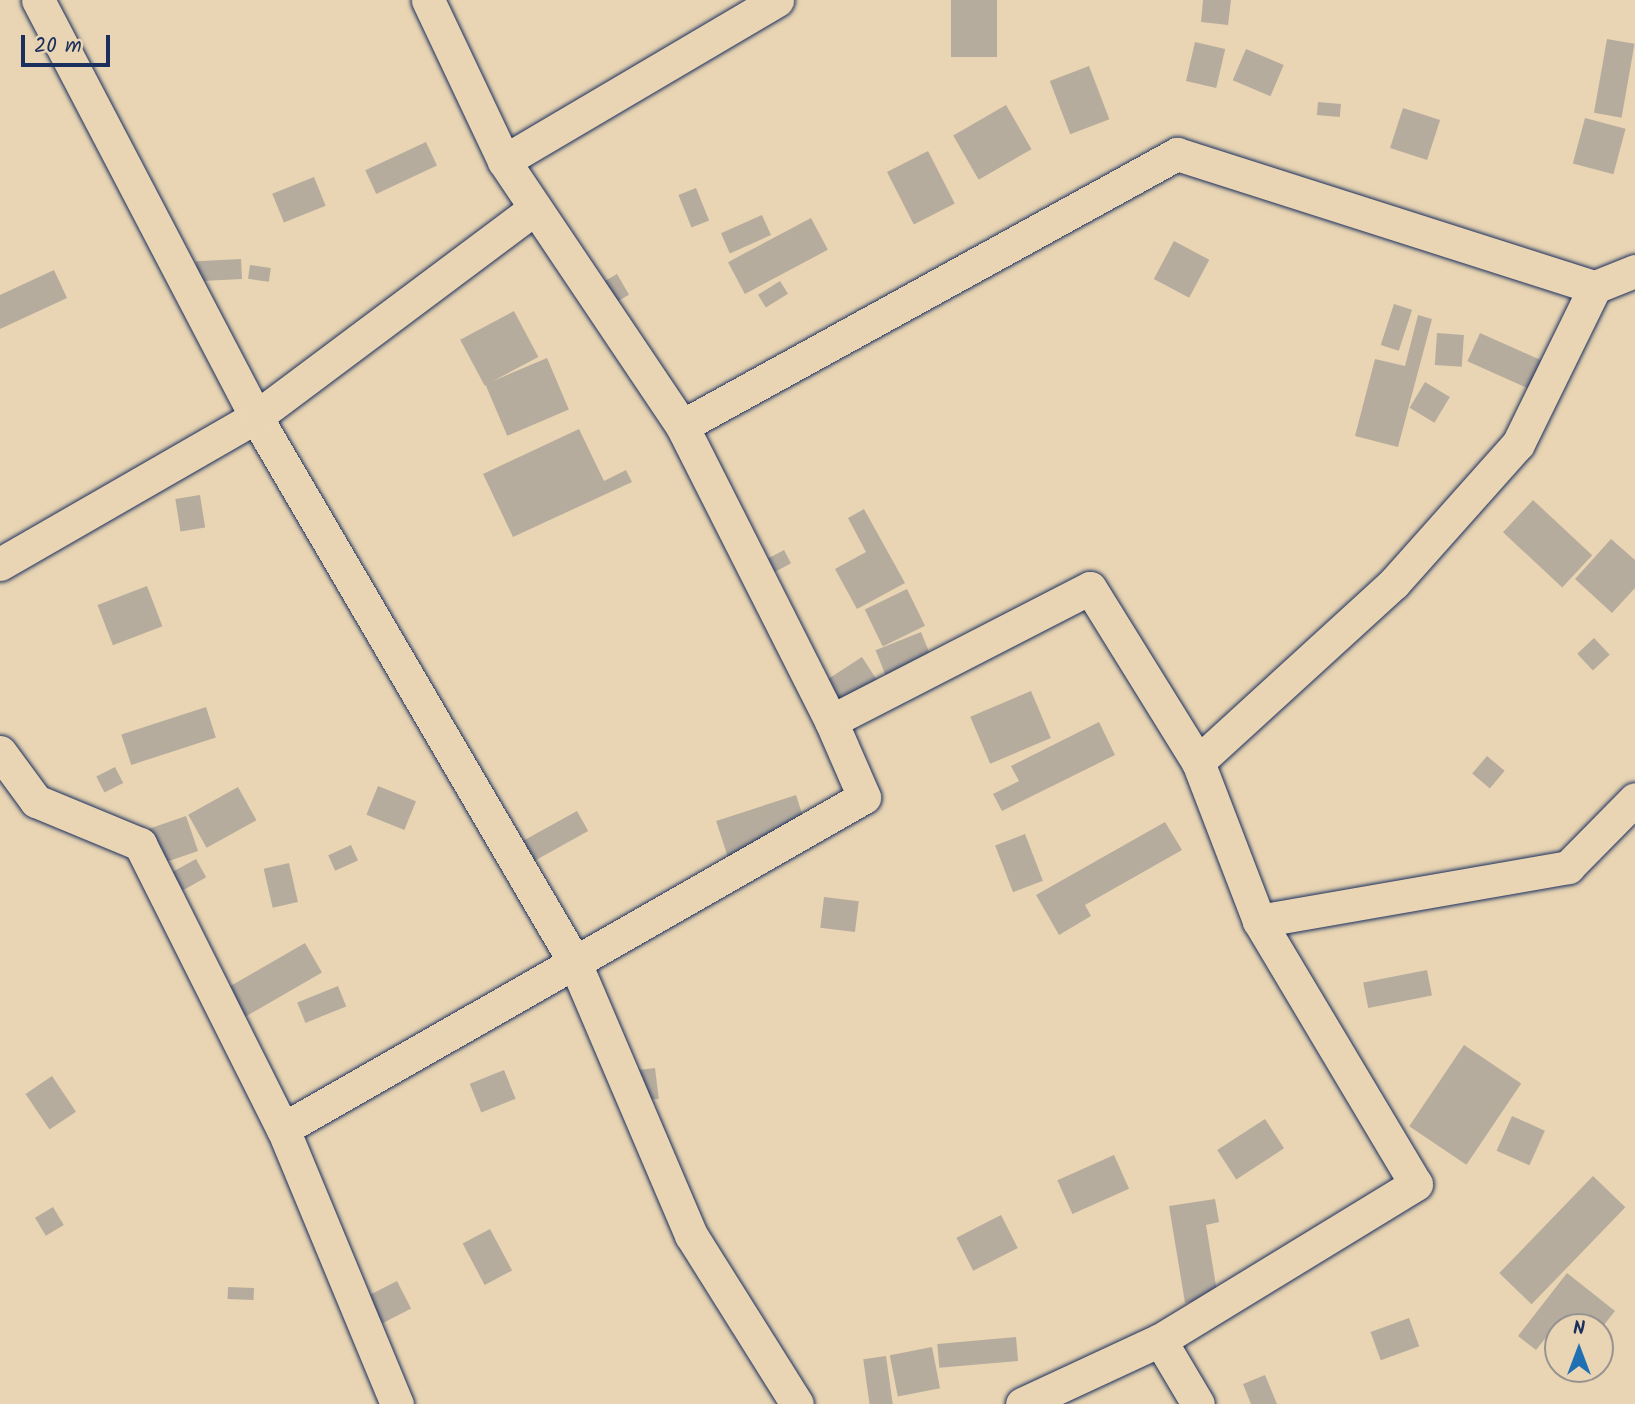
<!DOCTYPE html>
<html>
<head>
<meta charset="utf-8">
<style>
	body { margin:0 }
	#map { position:relative; width:1635px; height:1404px; overflow:hidden; background:#e9d5b3; font-family:Kalam,sans-serif }
	div>[style] { position:absolute }
	.building>* { inset:0; background:#b6ac9e; transform-origin:0 0 }
	.roads { filter:drop-shadow(0 0 2px #1b2f5e) drop-shadow(0 0 2px #1b2f5e) }
	.street>* { height:33px; margin:-16.5px; padding:0 16.5px; transform-origin:16.5px; border-radius:16.5px; background:#e9d5b3 }
	span { translate:-50% -50%; white-space:nowrap; text-align:center; line-height:1.15; -webkit-text-stroke:5px #e9d5b3; paint-order:stroke }
	.north { position:absolute; left:1544px; top:1313px; width:70px; height:70px; box-sizing:border-box; background:#e9d5b3; border:2px solid #979391; border-radius:50%; rotate:0deg; font-size:19px; font-weight:700; line-height:28px; text-align:center; color:#1b2f5e }
	.north::after { content:''; display:block; margin:auto; width:24px; height:32px; background:#1f6fb2; clip-path:polygon(50% 0,100% 100%,50% 72%,0 100%) }
	.scale { position:absolute; left:21px; top:35px; width:89px; height:32px; box-sizing:border-box; border:4px solid #1b2f5e; border-top:0; padding-left:9px; font-size:21px; line-height:24px; white-space:nowrap; color:#1b2f5e; -webkit-text-stroke:5px #e9d5b3; paint-order:stroke }
</style>
</head>
<body>
<div id="map">
	<div class="building">
		<div style="left:951px;top:0;width:46px;height:57px"></div>
		<div style="clip-path:polygon(1203px 0,1231px 0,1228px 25px,1201px 22px)"></div>
		<div style="left:1607px;top:39px;width:28px;height:75px;rotate:10deg"></div>
		<div style="left:1195px;top:42px;width:31px;height:40px;rotate:13deg"></div>
		<div style="left:1246px;top:49px;width:41px;height:34px;rotate:23deg"></div>
		<div style="left:1089px;top:66px;width:57px;height:42px;rotate:69deg"></div>
		<div style="left:1318px;top:102px;width:23px;height:13px;rotate:5deg"></div>
		<div style="left:1006px;top:105px;width:51px;height:61px;rotate:60deg"></div>
		<div style="left:1403px;top:108px;width:39px;height:42px;rotate:18deg"></div>
		<div style="left:1585px;top:118px;width:42px;height:47px;rotate:15deg"></div>
		<div style="left:426px;top:142px;width:26px;height:67px;rotate:65deg"></div>
		<div style="left:928px;top:151px;width:59px;height:46px;rotate:63deg"></div>
		<div style="left:314px;top:177px;width:31px;height:45px;rotate:68deg"></div>
		<div style="left:696px;top:188px;width:35px;height:19px;rotate:68deg"></div>
		<div style="left:762px;top:215px;width:22px;height:45px;rotate:66deg"></div>
		<div style="left:811px;top:218px;width:36px;height:94px;rotate:62deg"></div>
		<div style="left:1174px;top:241px;width:40px;height:43px;rotate:28deg"></div>
		<div style="left:241px;top:259px;width:20px;height:45px;rotate:87deg"></div>
		<div style="left:250px;top:265px;width:21px;height:14px;rotate:8deg"></div>
		<div style="clip-path:polygon(54px 270px,67px 298px,0 329px,0 295px)"></div>
		<div style="left:617px;top:274px;width:24px;height:28px;rotate:60deg"></div>
		<div style="left:780px;top:281px;width:15px;height:26px;rotate:58deg"></div>
		<div style="left:1394px;top:304px;width:19px;height:43px;rotate:18deg"></div>
		<div style="left:514px;top:311px;width:52px;height:61px;rotate:62deg"></div>
		<div style="clip-path:polygon(1418px 315px,1432px 319px,1398px 447px,1355px 436px,1375px 359px,1405px 366px)"></div>
		<div style="left:1437px;top:333px;width:27px;height:32px;rotate:4deg"></div>
		<div style="left:1480px;top:333px;width:84px;height:31px;rotate:24deg"></div>
		<div style="left:547px;top:358px;width:56px;height:67px;rotate:67deg"></div>
		<div style="left:1425px;top:382px;width:29px;height:30px;rotate:31deg"></div>
		<div style="clip-path:polygon(579px 429px,604px 481px,626px 470px,632px 482px,513px 537px,483px 474px)"></div>
		<div style="left:200px;top:495px;width:33px;height:25px;rotate:81deg"></div>
		<div style="left:1533px;top:500px;width:81px;height:44px;rotate:43deg"></div>
		<div style="clip-path:polygon(864px 509px,905px 583px,857px 609px,835px 569px,866px 552px,848px 518px)"></div>
		<div style="clip-path:polygon(1611px 539px,1635px 560px,1635px 588px,1612px 613px,1575px 579px)"></div>
		<div style="left:784px;top:550px;width:15px;height:28px;rotate:62deg"></div>
		<div style="left:147px;top:586px;width:43px;height:53px;rotate:69deg"></div>
		<div style="left:907px;top:589px;width:41px;height:47px;rotate:64deg"></div>
		<div style="left:921px;top:632px;width:40px;height:49px;rotate:68deg"></div>
		<div style="left:1594px;top:638px;width:23px;height:23px;rotate:47deg"></div>
		<div style="left:862px;top:657px;width:46px;height:57px;rotate:57deg"></div>
		<div style="left:1031px;top:691px;width:51px;height:66px;rotate:67deg"></div>
		<div style="left:206px;top:707px;width:32px;height:89px;rotate:72deg"></div>
		<div style="clip-path:polygon(1099px 722px,1115px 755px,1002px 811px,993px 794px,1019px 781px,1011px 766px)"></div>
		<div style="left:1487px;top:756px;width:23px;height:23px;rotate:40deg"></div>
		<div style="left:115px;top:767px;width:18px;height:21px;rotate:63deg"></div>
		<div style="left:378px;top:786px;width:41px;height:31px;rotate:22deg"></div>
		<div style="left:238px;top:787px;width:38px;height:57px;rotate:61deg"></div>
		<div style="left:796px;top:795px;width:44px;height:84px;rotate:72deg"></div>
		<div style="left:577px;top:811px;width:23px;height:77px;rotate:61deg"></div>
		<div style="left:186px;top:816px;width:37px;height:62px;rotate:71deg"></div>
		<div style="clip-path:polygon(1165px 822px,1182px 850px,1085px 905px,1091px 916px,1059px 935px,1036px 895px)"></div>
		<div style="left:1025px;top:834px;width:50px;height:32px;rotate:69deg"></div>
		<div style="left:351px;top:845px;width:17px;height:25px;rotate:66deg"></div>
		<div style="left:196px;top:859px;width:21px;height:29px;rotate:61deg"></div>
		<div style="left:289px;top:863px;width:40px;height:26px;rotate:77deg"></div>
		<div style="left:824px;top:897px;width:35px;height:31px;rotate:7deg"></div>
		<div style="left:305px;top:943px;width:34px;height:114px;rotate:60deg"></div>
		<div style="left:1427px;top:970px;width:26px;height:65px;rotate:79deg"></div>
		<div style="left:338px;top:986px;width:22px;height:44px;rotate:68deg"></div>
		<div style="left:1464px;top:1045px;width:69px;height:98px;rotate:34deg"></div>
		<div style="left:655px;top:1068px;width:31px;height:35px;rotate:83deg"></div>
		<div style="left:504px;top:1070px;width:31px;height:37px;rotate:68deg"></div>
		<div style="left:52px;top:1076px;width:43px;height:32px;rotate:56deg"></div>
		<div style="left:1512px;top:1116px;width:36px;height:38px;rotate:24deg"></div>
		<div style="left:1265px;top:1119px;width:35px;height:57px;rotate:57deg"></div>
		<div style="left:1114px;top:1155px;width:37px;height:62px;rotate:66deg"></div>
		<div style="left:1593px;top:1176px;width:45px;height:135px;rotate:44deg"></div>
		<div style="clip-path:polygon(1215px 1199px,1219px 1222px,1206px 1225px,1218px 1298px,1185px 1303px,1169px 1206px)"></div>
		<div style="left:53px;top:1207px;width:21px;height:21px;rotate:59deg"></div>
		<div style="left:1001px;top:1215px;width:37px;height:50px;rotate:63deg"></div>
		<div style="left:490px;top:1229px;width:47px;height:31px;rotate:62deg"></div>
		<div style="clip-path:polygon(1567px 1273px,1615px 1311px,1600px 1330px,1558px 1327px,1558px 1342px,1548px 1335px,1536px 1350px,1518px 1336px)"></div>
		<div style="left:397px;top:1281px;width:31px;height:32px;rotate:63deg"></div>
		<div style="left:228px;top:1287px;width:26px;height:12px;rotate:2deg"></div>
		<div style="left:1409px;top:1318px;width:30px;height:41px;rotate:70deg"></div>
		<div style="left:1016px;top:1337px;width:24px;height:79px;rotate:85deg"></div>
		<div style="left:932px;top:1347px;width:42px;height:43px;rotate:79deg"></div>
		<div style="left:886px;top:1356px;width:49px;height:23px;rotate:82deg"></div>
		<div style="clip-path:polygon(1265px 1375px,1277px 1404px,1251px 1404px,1243px 1384px)"></div>
	</div>
	<div class="roads">
		<div class="street">
			<div style="left:38px;top:0;width:471px;rotate:62.4deg"></div>
			<div style="left:256px;top:417px;width:632px;rotate:59.7deg"></div>
			<div style="left:575px;top:963px;width:296px;rotate:66.9deg"></div>
			<div style="left:691px;top:1235px;width:199px;rotate:57.9deg"></div>
			<div style="left:504px;top:161px;width:317px;rotate:-30.5deg"></div>
			<div style="left:682px;top:426px;width:565px;rotate:-28.79deg"></div>
			<div style="left:1177px;top:154px;width:439px;rotate:17.7deg"></div>
			<div style="left:1595px;top:287px;width:43px;rotate:-21.8deg"></div>
			<div style="left:0;top:564px;width:295px;rotate:-29.9deg"></div>
			<div style="left:256px;top:417px;width:347px;rotate:-36.8deg"></div>
			<div style="left:831px;top:721px;width:291px;rotate:-27.2deg"></div>
			<div style="left:1090px;top:588px;width:205px;rotate:58.2deg"></div>
			<div style="left:1198px;top:762px;width:170px;rotate:69deg"></div>
			<div style="left:1259px;top:921px;width:306px;rotate:59.2deg"></div>
			<div style="left:1416px;top:1184px;width:300px;rotate:148.6deg"></div>
			<div style="left:1160px;top:1340px;width:152px;rotate:155.1deg"></div>
			<div style="left:0;top:752px;width:61px;rotate:53.7deg"></div>
			<div style="left:36px;top:801px;width:113px;rotate:22.5deg"></div>
			<div style="left:140px;top:844px;width:319px;rotate:63.4deg"></div>
			<div style="left:283px;top:1129px;width:298px;rotate:67.5deg"></div>
			<div style="left:1198px;top:762px;width:265px;rotate:-42.4deg"></div>
			<div style="left:1394px;top:583px;width:186px;rotate:-48.3deg"></div>
			<div style="left:1518px;top:444px;width:175px;rotate:-63.9deg"></div>
			<div style="left:1259px;top:921px;width:314px;rotate:-9.9deg"></div>
			<div style="left:1568px;top:867px;width:95px;rotate:-45.4deg"></div>
			<div style="left:283px;top:1129px;width:669px;rotate:-29.74deg"></div>
			<div style="left:864px;top:797px;width:83px;rotate:-113.5deg"></div>
			<div style="left:831px;top:721px;width:330px;rotate:-116.8deg"></div>
			<div style="left:682px;top:426px;width:319px;rotate:-123.9deg"></div>
			<div style="left:504px;top:161px;width:178px;rotate:-115.3deg"></div>
			<div style="left:1160px;top:1340px;width:74px;rotate:59.3deg"></div>
		</div>
	</div>
	<div class="north">N</div>
	<div class="scale">20 m</div>
</div>
</body>
</html>
